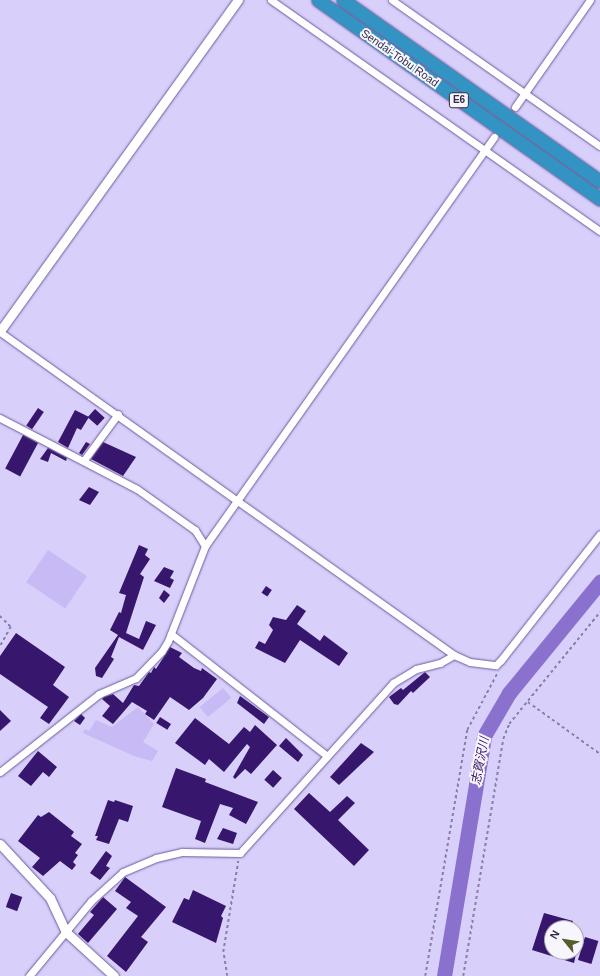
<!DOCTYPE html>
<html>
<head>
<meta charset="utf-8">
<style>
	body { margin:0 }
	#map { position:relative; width:600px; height:976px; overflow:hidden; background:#d8cffb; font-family:Helvetica,"Noto Sans JP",sans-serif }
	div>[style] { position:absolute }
	.green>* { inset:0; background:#c7baf5; transform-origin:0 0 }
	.river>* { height:15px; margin:-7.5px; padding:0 7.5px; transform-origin:7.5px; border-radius:7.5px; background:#8a71cd }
	.building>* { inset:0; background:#37176d; transform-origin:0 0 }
	.path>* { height:1.5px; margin-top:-0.75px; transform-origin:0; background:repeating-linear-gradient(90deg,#8880a4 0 3px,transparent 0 6px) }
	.roads { filter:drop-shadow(0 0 1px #6c5c9d) drop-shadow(0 0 1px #6c5c9d) }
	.minor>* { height:7px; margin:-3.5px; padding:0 3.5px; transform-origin:3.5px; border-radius:3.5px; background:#fff }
	.tertiary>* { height:9px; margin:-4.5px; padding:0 4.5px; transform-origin:4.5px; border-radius:4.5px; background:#fff }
	.motorway>* { height:13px; margin:-6.5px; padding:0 6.5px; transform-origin:6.5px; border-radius:6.5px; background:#3393c2 }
	span { translate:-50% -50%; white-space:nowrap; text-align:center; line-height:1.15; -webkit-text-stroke:4px #f7f6fd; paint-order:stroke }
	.shield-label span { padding:1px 3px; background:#f7f6fd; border:1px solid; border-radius:3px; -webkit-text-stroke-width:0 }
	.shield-label { font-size:10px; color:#322b47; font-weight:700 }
	.street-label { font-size:11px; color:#322b47 }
	.water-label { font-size:12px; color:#310e63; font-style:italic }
	.north { position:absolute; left:544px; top:920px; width:40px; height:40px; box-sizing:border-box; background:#f7f6fd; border:1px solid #a8a5b4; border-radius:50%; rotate:300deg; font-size:11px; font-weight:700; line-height:16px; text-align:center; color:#322b47 }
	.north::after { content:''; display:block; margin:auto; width:14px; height:18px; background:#585d2b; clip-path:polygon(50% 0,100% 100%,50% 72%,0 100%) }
</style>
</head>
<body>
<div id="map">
	<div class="green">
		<div style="left:48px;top:550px;width:47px;height:39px;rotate:34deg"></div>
		<div style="left:223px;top:688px;width:13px;height:30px;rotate:51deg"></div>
		<div style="clip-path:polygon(138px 707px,154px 724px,143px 742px,158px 751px,152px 761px,134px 756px,83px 733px,85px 729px,89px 731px,96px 720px,112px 727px)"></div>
	</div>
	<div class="river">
		<div style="left:444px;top:976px;width:243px;rotate:-80.5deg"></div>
		<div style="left:484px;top:736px;width:50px;rotate:-59.8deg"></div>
		<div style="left:509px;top:693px;width:144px;rotate:-50.7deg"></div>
	</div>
	<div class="building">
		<div style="left:38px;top:408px;width:7px;height:21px;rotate:34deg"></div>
		<div style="left:95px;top:409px;width:13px;height:11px;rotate:42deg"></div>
		<div style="clip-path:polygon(75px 410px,89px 417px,81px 430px,77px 428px,68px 448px,58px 442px)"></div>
		<div style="left:23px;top:435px;width:17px;height:38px;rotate:28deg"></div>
		<div style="clip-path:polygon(86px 442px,90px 444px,82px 455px,79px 453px)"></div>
		<div style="clip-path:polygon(103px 442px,136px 457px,123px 476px,91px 459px)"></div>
		<div style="clip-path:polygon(48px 448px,67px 458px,66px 461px,51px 453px,48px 462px,40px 459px)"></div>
		<div style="clip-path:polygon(89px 487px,99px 492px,90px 505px,79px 500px)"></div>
		<div style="clip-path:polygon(139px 545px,148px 549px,145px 555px,150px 559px,140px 574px,144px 577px,126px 633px,139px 639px,146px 621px,156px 625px,143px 650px,119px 637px,111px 657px,114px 659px,102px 678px,96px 676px,95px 668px,118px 635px,110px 630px,119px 612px,121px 613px,126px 595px,119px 593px)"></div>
		<div style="clip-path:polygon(164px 567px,174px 571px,170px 578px,174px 580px,170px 588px,154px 581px)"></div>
		<div style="left:266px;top:586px;width:7px;height:8px;rotate:34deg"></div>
		<div style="clip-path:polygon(164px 590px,170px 595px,164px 603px,159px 598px)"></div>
		<div style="clip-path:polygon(297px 605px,306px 611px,297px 624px,320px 641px,324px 635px,348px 653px,339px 666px,300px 640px,285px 663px,255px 648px,259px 641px,265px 644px,273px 630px,269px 625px,273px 617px,286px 620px)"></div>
		<div style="clip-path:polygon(16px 633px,65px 667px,53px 685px,69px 697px,49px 724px,40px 718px,48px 707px,0 674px,0 656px)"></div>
		<div style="clip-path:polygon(170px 647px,182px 653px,179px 657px,194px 668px,201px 671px,202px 668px,217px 679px,203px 698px,189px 710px,170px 697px,154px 720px,145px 714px,147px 711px,132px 702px,113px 724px,102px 716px,110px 706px,102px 699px,104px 697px,113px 694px,123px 703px,134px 685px,139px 686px,149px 672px,151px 673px,154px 667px,156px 669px)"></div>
		<div style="clip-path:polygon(425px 672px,430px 677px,413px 693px,411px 691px,398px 705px,394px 704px,389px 697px,401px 688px,403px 690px)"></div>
		<div style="clip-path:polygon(240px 696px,269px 717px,264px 724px,237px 703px)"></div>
		<div style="clip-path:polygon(0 710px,11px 721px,0 731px)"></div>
		<div style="clip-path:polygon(81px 714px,85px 718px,80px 725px,74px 721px)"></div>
		<div style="left:160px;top:717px;width:13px;height:7px;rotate:32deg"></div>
		<div style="clip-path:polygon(195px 718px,229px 744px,244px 727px,250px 732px,255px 725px,277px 745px,251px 774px,245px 769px,235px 779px,233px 777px,250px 747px,247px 744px,224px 772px,209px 759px,205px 765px,175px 743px)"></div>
		<div style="clip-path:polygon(286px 738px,303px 755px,298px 762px,279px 746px)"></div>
		<div style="clip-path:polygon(361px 743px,374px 752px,339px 785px,330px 777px)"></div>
		<div style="clip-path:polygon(38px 751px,57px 767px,49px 777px,43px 772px,31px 786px,18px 776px)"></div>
		<div style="clip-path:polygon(176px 768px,206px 779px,205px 782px,258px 802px,246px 824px,229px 815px,233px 808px,220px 804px,205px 843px,195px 839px,201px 821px,162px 807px)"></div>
		<div style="left:273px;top:770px;width:12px;height:13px;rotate:42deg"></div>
		<div style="clip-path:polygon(309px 793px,330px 812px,347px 796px,355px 803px,338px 820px,369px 850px,354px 866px,294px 809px)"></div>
		<div style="clip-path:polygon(108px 800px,114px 802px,115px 800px,133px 806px,128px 822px,119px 819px,109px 844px,96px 840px,98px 836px,95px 836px)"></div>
		<div style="clip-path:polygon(49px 812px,74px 832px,71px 836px,82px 844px,75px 853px,78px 855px,73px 862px,76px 865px,72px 870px,60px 861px,43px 876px,32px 867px,40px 858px,18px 841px,38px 815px,41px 817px)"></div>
		<div style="clip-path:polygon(223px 828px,237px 833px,233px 844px,217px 839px)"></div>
		<div style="clip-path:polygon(106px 851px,112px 856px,106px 866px,110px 868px,100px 880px,90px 873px)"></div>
		<div style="clip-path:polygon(125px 877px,166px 907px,141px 937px,148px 942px,126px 972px,107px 956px,138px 916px,126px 908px,131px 902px,115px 891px)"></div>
		<div style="clip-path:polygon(193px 890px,226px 906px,221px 916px,223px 918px,216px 943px,172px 922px,184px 898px,189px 900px)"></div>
		<div style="left:11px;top:893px;width:12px;height:15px;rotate:20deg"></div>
		<div style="clip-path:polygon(103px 897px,117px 909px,88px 943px,78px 934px,94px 915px,90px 912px)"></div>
		<div style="clip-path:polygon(544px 913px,573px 921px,571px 928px,552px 928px,552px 952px,576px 954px,574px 963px,532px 950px)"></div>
		<div style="left:585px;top:937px;width:14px;height:24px;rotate:17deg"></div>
	</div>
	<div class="path">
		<div style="left:0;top:616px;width:16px;rotate:45deg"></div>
		<div style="left:11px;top:627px;width:23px;rotate:119deg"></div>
		<div style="left:528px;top:702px;width:89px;rotate:35.8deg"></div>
		<div style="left:227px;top:976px;width:24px;rotate:-99deg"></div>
		<div style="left:223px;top:952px;width:92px;rotate:-80.6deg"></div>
		<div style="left:425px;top:976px;width:250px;rotate:-80.3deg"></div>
		<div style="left:467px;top:730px;width:66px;rotate:-61.9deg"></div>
		<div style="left:463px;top:976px;width:240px;rotate:-80.4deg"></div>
		<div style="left:503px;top:739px;width:16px;rotate:-68deg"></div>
		<div style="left:509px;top:724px;width:144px;rotate:-50.9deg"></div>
	</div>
	<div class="roads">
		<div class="minor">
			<div style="left:271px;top:0;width:402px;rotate:35.1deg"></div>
			<div style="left:392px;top:0;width:254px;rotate:35.1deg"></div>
			<div style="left:515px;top:107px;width:131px;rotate:-55deg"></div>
			<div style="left:0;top:332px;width:557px;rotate:35.43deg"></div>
			<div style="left:454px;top:655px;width:17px;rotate:24deg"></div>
			<div style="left:470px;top:662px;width:26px;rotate:7deg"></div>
			<div style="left:496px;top:665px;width:7px;rotate:-45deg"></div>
			<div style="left:501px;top:660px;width:160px;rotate:-51.8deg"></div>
			<div style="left:0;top:418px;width:154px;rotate:27.4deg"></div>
			<div style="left:137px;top:489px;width:71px;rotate:35.3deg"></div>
			<div style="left:195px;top:530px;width:19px;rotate:58deg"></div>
			<div style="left:84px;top:460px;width:57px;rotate:-53.5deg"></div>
			<div style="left:171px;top:634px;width:198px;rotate:38deg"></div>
			<div style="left:0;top:772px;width:126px;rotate:-38.2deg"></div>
			<div style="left:99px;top:694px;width:40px;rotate:-23.4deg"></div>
			<div style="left:136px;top:678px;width:37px;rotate:-46deg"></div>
			<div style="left:162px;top:651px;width:12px;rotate:-59deg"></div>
			<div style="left:168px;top:641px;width:102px;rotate:-68.7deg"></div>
			<div style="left:205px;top:546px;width:501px;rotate:-54.75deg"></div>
			<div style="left:29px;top:976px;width:97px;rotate:-50.4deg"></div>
			<div style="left:91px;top:901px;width:43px;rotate:-42.2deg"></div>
			<div style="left:123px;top:872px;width:36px;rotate:-23deg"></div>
			<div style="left:156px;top:858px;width:27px;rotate:-13deg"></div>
			<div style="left:182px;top:852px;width:58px;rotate:1deg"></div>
			<div style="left:240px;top:853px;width:229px;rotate:-48deg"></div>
			<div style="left:393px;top:683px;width:27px;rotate:-31deg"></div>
			<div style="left:416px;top:669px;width:25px;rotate:-14deg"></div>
			<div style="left:440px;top:663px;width:16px;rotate:-30deg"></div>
		</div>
		<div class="tertiary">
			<div style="left:0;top:331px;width:408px;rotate:-54.3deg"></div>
			<div style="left:0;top:844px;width:74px;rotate:47.2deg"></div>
			<div style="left:50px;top:898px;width:38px;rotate:65deg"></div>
			<div style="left:66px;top:932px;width:65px;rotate:42.5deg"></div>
		</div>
		<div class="motorway">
			<div style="left:318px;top:0;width:345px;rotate:35.2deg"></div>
			<div style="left:343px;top:0;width:314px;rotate:35.2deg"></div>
		</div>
	</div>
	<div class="shield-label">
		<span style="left:459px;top:100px">E6</span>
	</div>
	<div class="street-label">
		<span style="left:400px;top:58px;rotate:35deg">Sendai-Tobu Road</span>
	</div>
	<div class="water-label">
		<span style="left:481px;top:761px;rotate:-79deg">志賀沢川</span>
	</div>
	<div class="north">N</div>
</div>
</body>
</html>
